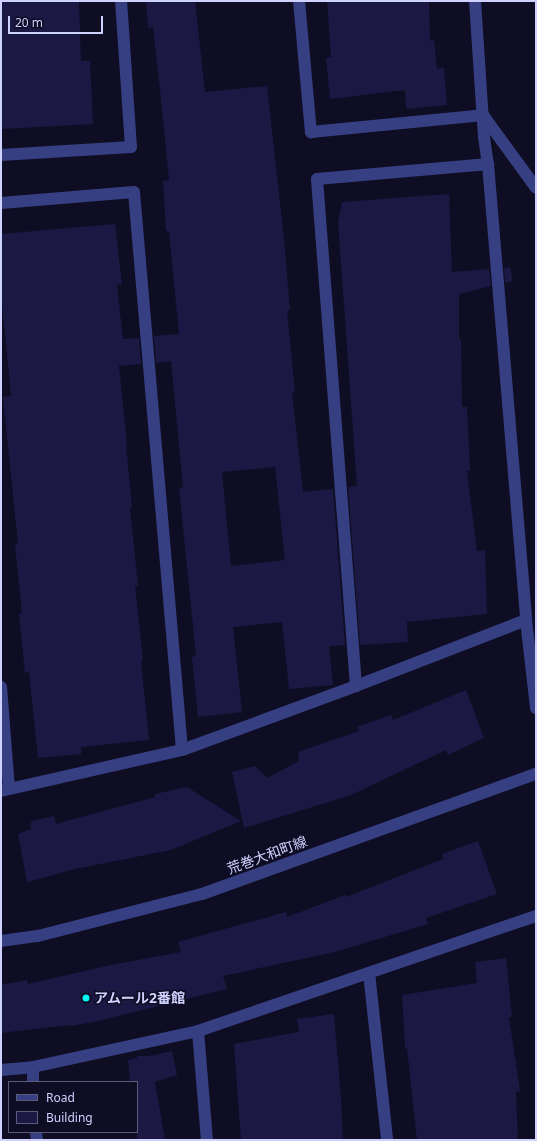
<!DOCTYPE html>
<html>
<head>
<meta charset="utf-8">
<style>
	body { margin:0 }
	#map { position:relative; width:537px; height:1141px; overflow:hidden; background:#0e0d23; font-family:"Noto Sans","Noto Sans JP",sans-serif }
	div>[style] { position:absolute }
	.building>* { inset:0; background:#1b1944 }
	.minor>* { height:12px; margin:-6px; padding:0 6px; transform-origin:6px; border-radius:6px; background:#373f83 }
	.dots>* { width:11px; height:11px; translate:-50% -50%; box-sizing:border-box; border:2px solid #0e0d23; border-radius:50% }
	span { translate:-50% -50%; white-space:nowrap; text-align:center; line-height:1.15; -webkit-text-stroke:3px #0e0d23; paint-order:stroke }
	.street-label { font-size:14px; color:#cfd1ff }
	.poi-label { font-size:14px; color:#cfd1ff; font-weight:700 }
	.left { translate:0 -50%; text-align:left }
	.frame { position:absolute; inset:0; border:2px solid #cfd1ff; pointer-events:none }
	.legend { position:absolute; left:8px; top:1081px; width:130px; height:52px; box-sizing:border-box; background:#0e0d23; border:1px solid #5b5b7b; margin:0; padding:5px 7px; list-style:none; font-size:12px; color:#cfd1ff }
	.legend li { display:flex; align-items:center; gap:8px; height:20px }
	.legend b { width:20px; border:1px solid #5b5b7b }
	.scale { position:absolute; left:8px; top:16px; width:95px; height:18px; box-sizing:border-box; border:2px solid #cfd1ff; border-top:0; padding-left:5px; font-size:12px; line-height:14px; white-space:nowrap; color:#cfd1ff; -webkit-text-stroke:3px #0e0d23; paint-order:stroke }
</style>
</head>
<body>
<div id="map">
	<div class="building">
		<div style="clip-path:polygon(1px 1px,79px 1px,81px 61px,90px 61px,93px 124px,1px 129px)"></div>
		<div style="clip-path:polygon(evenodd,146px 1px,195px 1px,205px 92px,267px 86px,284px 239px,290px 310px,287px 311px,295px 392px,292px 393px,303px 492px,333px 489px,345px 645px,329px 646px,333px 685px,289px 689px,282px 622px,233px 627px,242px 712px,198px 717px,192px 657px,196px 656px,179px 488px,183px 487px,171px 361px,156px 363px,154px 336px,179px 334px,169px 231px,166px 231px,163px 181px,169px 180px,160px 90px,153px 27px,148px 28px,146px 1px,275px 467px,285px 560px,231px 566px,222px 472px,275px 467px)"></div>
		<div style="clip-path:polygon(327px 1px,429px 1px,430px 41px,434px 40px,437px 69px,444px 68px,447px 105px,406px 109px,405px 90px,330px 99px,326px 58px,331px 57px)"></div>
		<div style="clip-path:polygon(449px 194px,452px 272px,489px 269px,491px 286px,459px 294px,459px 339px,461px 339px,462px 407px,467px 407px,470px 471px,467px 471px,477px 551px,485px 550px,487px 614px,407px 622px,408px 642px,360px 645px,348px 487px,357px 486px,338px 222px,342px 202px)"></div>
		<div style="clip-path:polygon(115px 224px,122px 284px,117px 285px,123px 339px,139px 338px,141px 364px,119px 366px,127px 443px,126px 444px,132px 508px,130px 508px,138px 586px,135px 586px,143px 661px,141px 661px,149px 740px,81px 747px,81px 754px,38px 758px,29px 672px,25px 673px,19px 613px,22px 613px,15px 545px,18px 544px,3px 397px,11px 396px,1px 293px,1px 234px)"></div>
		<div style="clip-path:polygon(510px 267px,513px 281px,505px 283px,504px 268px)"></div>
		<div style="clip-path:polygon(466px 690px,484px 738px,448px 755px,446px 750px,351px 795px,244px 828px,232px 772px,255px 766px,267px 778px,299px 761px,298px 752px,359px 731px,357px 727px,391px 715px,393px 720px)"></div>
		<div style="clip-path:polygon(187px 787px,241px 821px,171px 850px,75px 869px,27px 882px,18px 834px,31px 829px,31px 821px,54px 816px,56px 824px,155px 797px,155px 794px)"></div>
		<div style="clip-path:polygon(478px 841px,497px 894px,426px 918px,428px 924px,335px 952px,223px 976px,227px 989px,98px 1021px,71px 1026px,70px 1025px,1px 1033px,1px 985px,27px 980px,28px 984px,106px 966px,181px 952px,178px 942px,286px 912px,287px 917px,345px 895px,346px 897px,443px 859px,442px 854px)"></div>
		<div style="clip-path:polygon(506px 958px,512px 1017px,509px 1017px,520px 1091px,516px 1092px,518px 1140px,417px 1140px,407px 1048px,405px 1048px,402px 995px,477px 983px,475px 962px)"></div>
		<div style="clip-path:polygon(334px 1014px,341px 1098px,343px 1140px,241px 1140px,234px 1044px,299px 1032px,297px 1019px)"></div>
		<div style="clip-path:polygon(172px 1051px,177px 1075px,155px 1082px,165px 1140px,137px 1140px,137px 1082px,130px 1082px,128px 1060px,137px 1058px,137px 1056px,150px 1056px)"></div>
	</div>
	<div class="minor">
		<div style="left:299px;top:1px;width:132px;rotate:84.8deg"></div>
		<div style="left:311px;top:132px;width:173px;rotate:-5.6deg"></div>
		<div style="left:483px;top:115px;width:90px;rotate:54deg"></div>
		<div style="left:475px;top:1px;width:136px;rotate:86.2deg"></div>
		<div style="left:484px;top:137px;width:27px;rotate:82deg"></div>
		<div style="left:488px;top:164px;width:458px;rotate:85.2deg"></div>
		<div style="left:526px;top:620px;width:89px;rotate:83.5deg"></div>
		<div style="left:1px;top:155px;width:130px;rotate:-3.5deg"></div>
		<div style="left:131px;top:147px;width:146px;rotate:-93.9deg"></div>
		<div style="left:1px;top:203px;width:133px;rotate:-4.7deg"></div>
		<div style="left:134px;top:192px;width:560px;rotate:85.08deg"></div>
		<div style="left:356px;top:686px;width:508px;rotate:-94.4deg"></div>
		<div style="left:317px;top:179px;width:172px;rotate:-5deg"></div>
		<div style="left:1px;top:687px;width:102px;rotate:85.5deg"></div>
		<div style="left:1px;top:791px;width:186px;rotate:-12.8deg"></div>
		<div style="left:182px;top:750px;width:185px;rotate:-20.2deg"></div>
		<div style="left:356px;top:686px;width:182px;rotate:-21.2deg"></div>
		<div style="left:1px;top:941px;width:37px;rotate:-8deg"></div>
		<div style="left:38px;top:936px;width:169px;rotate:-14.4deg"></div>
		<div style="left:202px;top:894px;width:355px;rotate:-19.8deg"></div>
		<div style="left:369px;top:973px;width:168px;rotate:83.8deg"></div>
		<div style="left:198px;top:1031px;width:109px;rotate:85.3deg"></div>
		<div style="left:33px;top:1067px;width:15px;rotate:90deg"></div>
		<div style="left:1px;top:1070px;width:32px;rotate:-5deg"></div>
		<div style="left:33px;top:1067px;width:169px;rotate:-12.3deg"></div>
		<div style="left:198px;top:1031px;width:357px;rotate:-18.8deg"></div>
		<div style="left:36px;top:1132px;width:8px;rotate:83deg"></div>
	</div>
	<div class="dots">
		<div style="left:86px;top:998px;background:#00faef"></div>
	</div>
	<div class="street-label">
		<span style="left:267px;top:855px;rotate:-20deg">荒巻大和町線</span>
	</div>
	<div class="poi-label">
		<span class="left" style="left:94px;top:998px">アムール2番館</span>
	</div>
	<div class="frame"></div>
	<ul class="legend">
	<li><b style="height:5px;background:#373f83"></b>Road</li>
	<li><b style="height:11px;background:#1b1944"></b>Building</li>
	</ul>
	<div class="scale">20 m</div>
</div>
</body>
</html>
